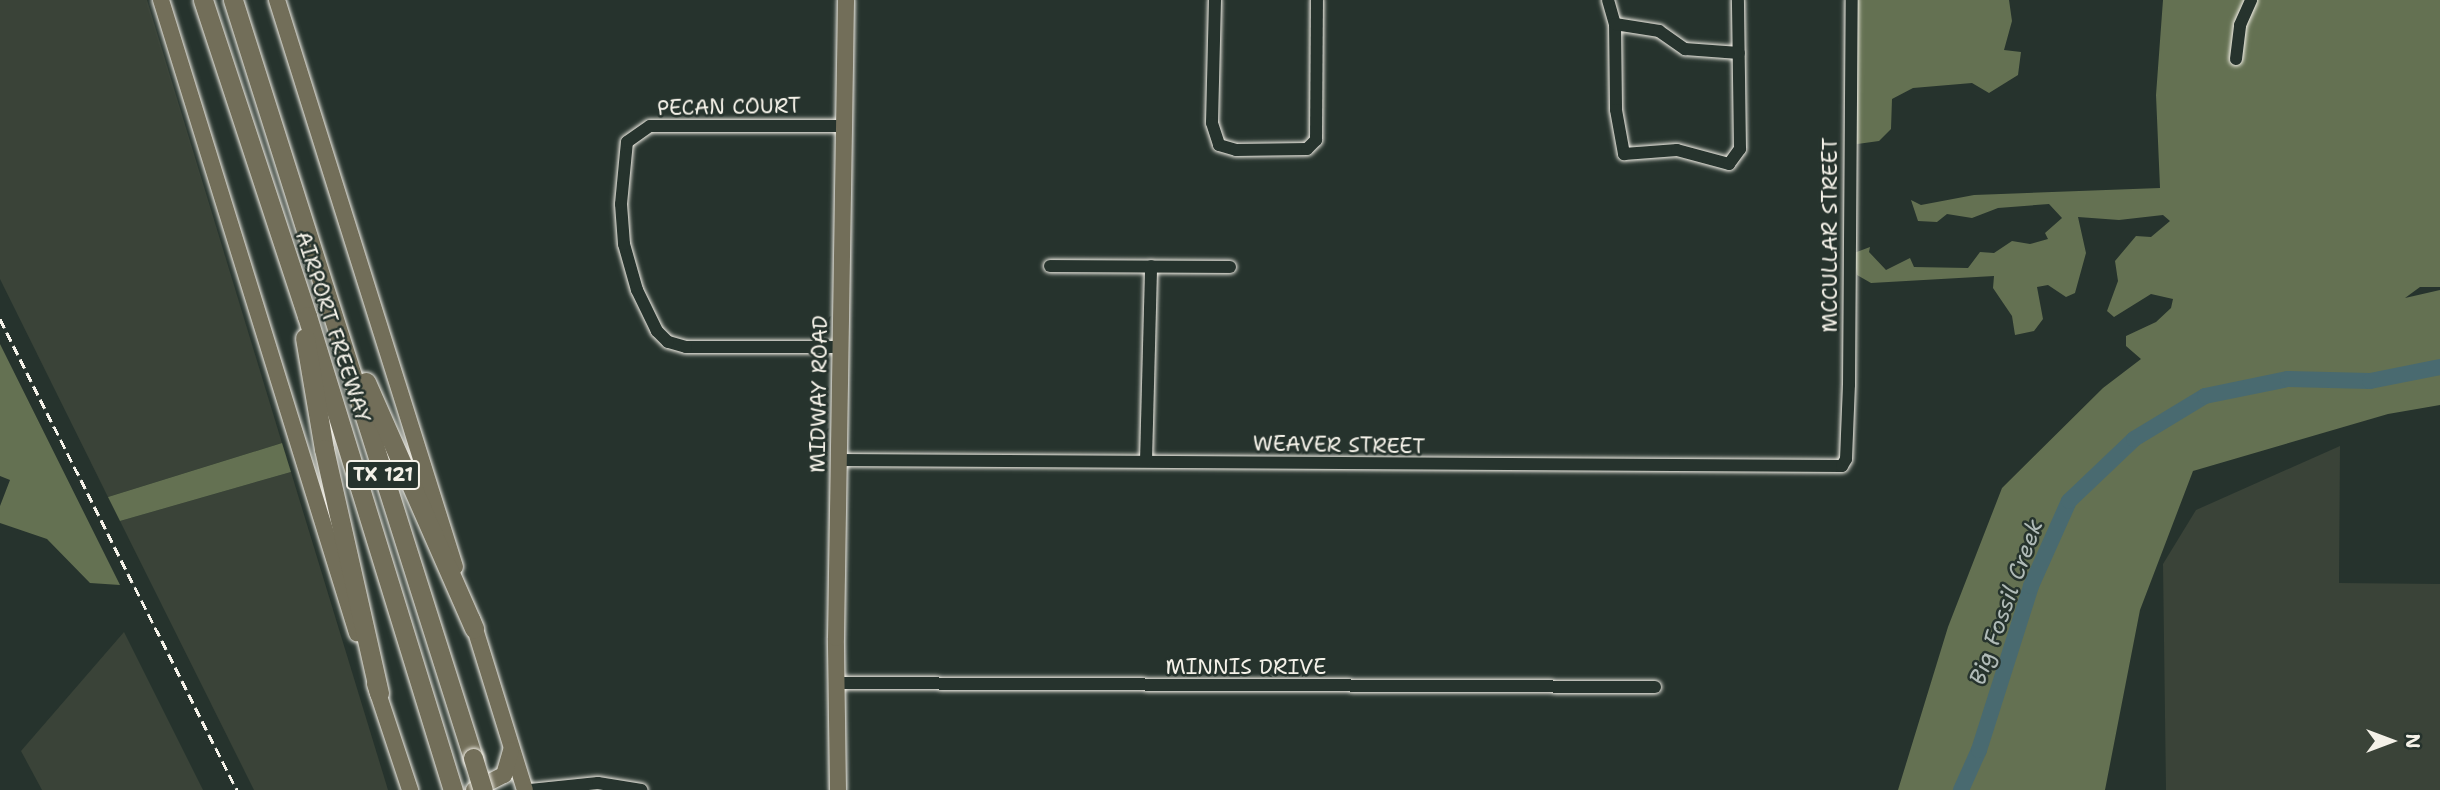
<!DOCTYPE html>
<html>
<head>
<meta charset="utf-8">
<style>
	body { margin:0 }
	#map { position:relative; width:2440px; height:790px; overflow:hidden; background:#26332d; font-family:"Shantell Sans",sans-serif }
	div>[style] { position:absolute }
	.built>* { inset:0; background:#3a4338 }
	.green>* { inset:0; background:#647152 }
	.river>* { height:16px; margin:-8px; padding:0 8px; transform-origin:8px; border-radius:8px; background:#496a70 }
	.roads { filter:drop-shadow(0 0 2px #f4f1e8) drop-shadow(0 0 2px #f4f1e8) }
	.minor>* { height:12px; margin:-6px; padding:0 6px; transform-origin:6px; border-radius:6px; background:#26332d }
	.major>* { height:16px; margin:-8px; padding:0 8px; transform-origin:8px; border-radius:8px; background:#726e59 }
	.highway>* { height:19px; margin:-9.5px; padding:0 9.5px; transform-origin:9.5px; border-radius:9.5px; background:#726e59 }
	.rail>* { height:2.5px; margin-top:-1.25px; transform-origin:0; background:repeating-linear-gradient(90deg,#f4f1e8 0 10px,transparent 0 15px) }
	.bridges { filter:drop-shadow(0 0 2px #f4f1e8) drop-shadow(0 0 2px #f4f1e8) }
	.highway-bridge>* { height:19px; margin:-9.5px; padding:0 9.5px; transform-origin:9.5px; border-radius:9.5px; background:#726e59 }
	span { translate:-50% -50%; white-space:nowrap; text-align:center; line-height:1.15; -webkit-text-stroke:5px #26332d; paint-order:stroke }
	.shield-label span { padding:2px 5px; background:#26332d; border:2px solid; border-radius:5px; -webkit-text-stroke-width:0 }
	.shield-label { font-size:19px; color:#f4f1e8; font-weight:700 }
	.street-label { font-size:21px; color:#f4f1e8 }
	.water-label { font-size:23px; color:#b0bbb8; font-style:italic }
	.north { position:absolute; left:2356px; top:706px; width:70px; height:70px; -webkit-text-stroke:5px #26332d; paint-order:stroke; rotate:90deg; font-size:19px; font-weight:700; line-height:28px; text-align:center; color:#f4f1e8 }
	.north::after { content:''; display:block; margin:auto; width:24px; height:32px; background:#f4f1e8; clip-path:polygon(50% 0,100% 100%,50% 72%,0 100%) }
</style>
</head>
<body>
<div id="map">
	<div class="built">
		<div style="clip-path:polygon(0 0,147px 0,282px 443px,108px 497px,0 279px)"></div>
		<div style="clip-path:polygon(2340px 446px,2339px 583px,2440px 584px,2440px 790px,2166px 790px,2163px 564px,2196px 510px)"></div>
		<div style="clip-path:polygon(291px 472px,388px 790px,254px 790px,120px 521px)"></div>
		<div style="clip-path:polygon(124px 632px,203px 790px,42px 790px,21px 751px)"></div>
	</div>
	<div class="green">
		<div style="clip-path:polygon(1852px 0,2009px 0,2012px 21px,2004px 50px,2021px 52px,2018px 75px,1989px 93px,1972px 83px,1913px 88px,1892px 99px,1891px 129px,1879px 141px,1850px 145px)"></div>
		<div style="clip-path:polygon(2163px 0,2440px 0,2440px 287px,2420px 287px,2405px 298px,2440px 290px,2440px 405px,2388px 414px,2193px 471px,2140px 610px,2105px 790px,1898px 790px,1948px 627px,2002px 488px,2103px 388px,2141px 359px,2126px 346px,2126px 336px,2156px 322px,2171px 308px,2173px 299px,2151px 294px,2114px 317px,2107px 311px,2118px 281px,2115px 261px,2136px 236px,2151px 237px,2170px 221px,2163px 215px,2119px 220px,2078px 217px,2086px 253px,2075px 293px,2066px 297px,2048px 285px,2037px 287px,2043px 319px,2034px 331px,2015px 335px,2012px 316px,1993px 288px,1994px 276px,1871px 283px,1857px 275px,1854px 253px,1870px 247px,1869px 252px,1886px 270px,1910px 258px,1914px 267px,1968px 268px,1980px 252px,1994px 253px,2012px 241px,2030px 244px,2048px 239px,2045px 233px,2062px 218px,2049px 204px,1998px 208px,1972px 218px,1947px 214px,1937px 222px,1918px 221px,1911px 200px,1921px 205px,1974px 195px,2160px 188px,2156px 95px)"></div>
		<div style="clip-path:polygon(0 344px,120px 585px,90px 583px,47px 539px,0 523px,0 506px,10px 480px,0 476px)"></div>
		<div style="clip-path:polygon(282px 443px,291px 472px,120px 521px,108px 497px)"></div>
	</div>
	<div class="river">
		<div style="left:1961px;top:790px;width:44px;rotate:-65.8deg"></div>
		<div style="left:1979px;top:750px;width:172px;rotate:-72.4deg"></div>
		<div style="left:2031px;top:586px;width:93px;rotate:-65.9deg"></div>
		<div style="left:2069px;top:501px;width:90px;rotate:-43.6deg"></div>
		<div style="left:2134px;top:439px;width:83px;rotate:-31.2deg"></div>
		<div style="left:2205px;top:396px;width:85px;rotate:-11.6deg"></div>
		<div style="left:2288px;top:379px;width:82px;rotate:1.4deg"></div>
		<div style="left:2370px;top:381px;width:71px;rotate:-11.3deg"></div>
	</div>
	<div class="roads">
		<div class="minor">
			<div style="left:1215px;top:0;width:123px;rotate:91.4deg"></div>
			<div style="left:1212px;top:123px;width:23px;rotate:72deg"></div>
			<div style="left:1219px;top:145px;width:18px;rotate:16deg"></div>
			<div style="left:1236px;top:150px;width:71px;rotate:-0.8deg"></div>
			<div style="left:1307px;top:149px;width:13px;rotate:-45deg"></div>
			<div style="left:1316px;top:140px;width:140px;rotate:-89.6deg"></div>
			<div style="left:1608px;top:0;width:25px;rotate:74deg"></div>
			<div style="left:1615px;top:24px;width:86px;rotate:89.3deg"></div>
			<div style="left:1616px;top:110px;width:45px;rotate:79.7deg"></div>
			<div style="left:1624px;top:154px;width:53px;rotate:-4.3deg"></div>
			<div style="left:1677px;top:150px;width:54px;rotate:15.1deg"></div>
			<div style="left:1729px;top:164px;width:19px;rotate:-54deg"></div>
			<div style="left:1740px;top:149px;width:149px;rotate:-90.8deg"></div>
			<div style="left:1615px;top:24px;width:45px;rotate:9deg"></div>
			<div style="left:1659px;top:31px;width:32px;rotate:35deg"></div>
			<div style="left:1685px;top:49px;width:54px;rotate:4.2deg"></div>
			<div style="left:2236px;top:59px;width:34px;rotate:-83deg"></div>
			<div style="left:2240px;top:25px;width:27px;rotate:-66deg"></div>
			<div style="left:1050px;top:266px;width:180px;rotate:0.3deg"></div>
			<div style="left:842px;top:347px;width:156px;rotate:180deg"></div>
			<div style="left:686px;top:347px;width:19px;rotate:-164deg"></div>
			<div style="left:668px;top:342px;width:16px;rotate:-135deg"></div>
			<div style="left:657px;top:331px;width:46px;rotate:-116deg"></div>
			<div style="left:637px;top:290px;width:48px;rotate:-105.8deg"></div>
			<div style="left:624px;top:244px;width:40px;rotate:-94.3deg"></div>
			<div style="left:621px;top:204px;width:62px;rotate:-84.5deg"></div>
			<div style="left:627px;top:142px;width:28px;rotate:-35deg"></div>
			<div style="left:650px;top:126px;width:195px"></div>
			<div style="left:838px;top:460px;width:1004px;rotate:0.34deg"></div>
			<div style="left:1842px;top:466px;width:8px;rotate:-60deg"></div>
			<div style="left:1846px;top:459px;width:74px;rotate:-87.7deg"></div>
			<div style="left:1849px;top:385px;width:385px;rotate:-89.6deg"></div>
			<div style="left:1146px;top:461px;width:195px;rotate:-88.5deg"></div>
			<div style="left:836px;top:683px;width:819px;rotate:0.28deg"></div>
			<div style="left:530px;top:790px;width:68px;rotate:-5.9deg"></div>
			<div style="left:598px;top:783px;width:44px;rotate:9.2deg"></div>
		</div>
		<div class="major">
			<div style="left:161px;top:0;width:663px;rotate:72.8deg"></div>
			<div style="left:277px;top:0;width:594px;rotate:72.57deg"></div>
			<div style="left:472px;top:619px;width:179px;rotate:72.8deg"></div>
			<div style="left:375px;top:684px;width:112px;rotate:71.7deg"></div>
			<div style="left:474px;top:790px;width:34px;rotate:-27deg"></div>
			<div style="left:504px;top:775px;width:26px;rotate:-74deg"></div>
			<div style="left:838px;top:790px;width:152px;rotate:-90.8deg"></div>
			<div style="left:836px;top:638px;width:638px;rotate:-89.1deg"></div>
		</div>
		<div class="highway">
			<div style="left:203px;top:0;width:333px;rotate:71.8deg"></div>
			<div style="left:307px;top:316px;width:496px;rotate:72.9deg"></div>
			<div style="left:233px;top:0;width:795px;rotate:72.43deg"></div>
			<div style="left:305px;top:338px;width:113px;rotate:80.3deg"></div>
			<div style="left:324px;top:449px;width:250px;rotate:77.3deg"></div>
			<div style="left:366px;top:382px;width:269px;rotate:66.3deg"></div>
		</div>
	</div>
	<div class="rail">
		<div style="left:0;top:319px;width:527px;rotate:63.29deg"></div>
	</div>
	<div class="bridges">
		<div class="highway-bridge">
			<div style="left:473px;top:758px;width:34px;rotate:73deg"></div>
		</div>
	</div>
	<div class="shield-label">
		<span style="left:383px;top:475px">TX 121</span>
	</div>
	<div class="street-label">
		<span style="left:729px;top:107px;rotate:-1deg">PECAN COURT</span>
		<span style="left:1830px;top:235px;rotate:-90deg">MCCULLAR STREET</span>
		<span style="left:333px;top:327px;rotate:72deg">AIRPORT FREEWAY</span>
		<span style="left:819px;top:394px;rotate:-89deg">MIDWAY ROAD</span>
		<span style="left:1339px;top:445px;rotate:1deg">WEAVER STREET</span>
		<span style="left:1246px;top:667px">MINNIS DRIVE</span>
	</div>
	<div class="water-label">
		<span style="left:2006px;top:602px;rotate:-70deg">Big Fossil Creek</span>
	</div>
	<div class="north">N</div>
</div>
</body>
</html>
